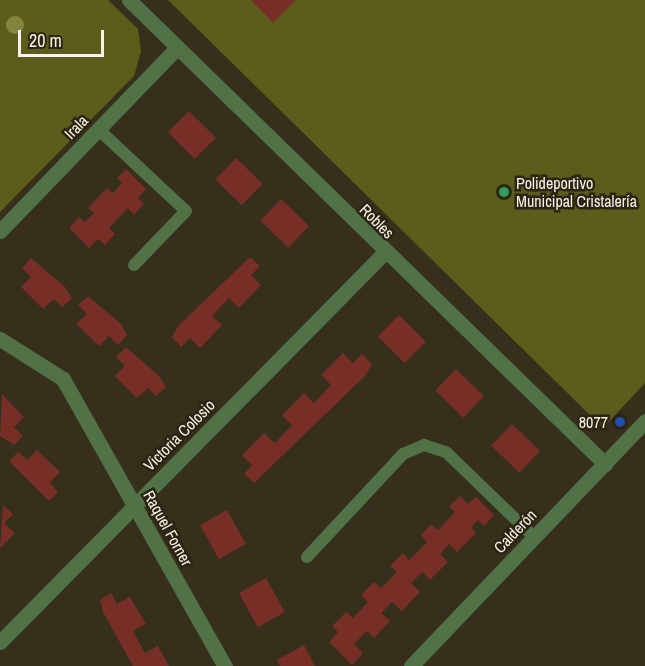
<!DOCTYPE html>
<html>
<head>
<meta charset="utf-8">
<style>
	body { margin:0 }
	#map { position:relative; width:645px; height:666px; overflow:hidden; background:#352f1b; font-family:"Archivo Narrow",sans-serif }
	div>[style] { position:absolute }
	.green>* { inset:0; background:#5c5d1a }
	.building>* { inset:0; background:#762e27; transform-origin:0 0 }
	.lane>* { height:12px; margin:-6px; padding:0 6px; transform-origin:6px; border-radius:6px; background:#517147 }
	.street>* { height:15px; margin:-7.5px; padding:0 7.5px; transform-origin:7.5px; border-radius:7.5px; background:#517147 }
	.trees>* { width:18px; height:18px; margin:-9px; border-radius:50%; background:#85843f }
	.dots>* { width:16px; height:16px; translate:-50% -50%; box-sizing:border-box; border:3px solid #2b2512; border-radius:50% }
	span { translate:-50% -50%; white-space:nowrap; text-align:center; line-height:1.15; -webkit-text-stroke:5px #2b2512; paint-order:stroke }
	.street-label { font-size:16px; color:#f7f3e6 }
	.poi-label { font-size:16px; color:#f7f3e6 }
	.left { translate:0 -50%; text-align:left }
	.right { translate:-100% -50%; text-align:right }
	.scale { position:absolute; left:18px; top:30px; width:86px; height:27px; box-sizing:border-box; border:3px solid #f7f3e6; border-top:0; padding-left:8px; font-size:18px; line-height:21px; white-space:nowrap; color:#f7f3e6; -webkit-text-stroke:4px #2b2512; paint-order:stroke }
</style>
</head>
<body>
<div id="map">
	<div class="green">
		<div style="clip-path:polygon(0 0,108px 0,138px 29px,141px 51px,134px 76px,0 212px)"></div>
		<div style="clip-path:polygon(168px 0,645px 0,645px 383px,603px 428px)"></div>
	</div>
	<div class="building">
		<div style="clip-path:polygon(251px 0,296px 0,273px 23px)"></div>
		<div style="left:189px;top:111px;width:38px;height:30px;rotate:45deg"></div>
		<div style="left:236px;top:158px;width:37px;height:30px;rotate:44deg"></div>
		<div style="clip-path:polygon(126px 169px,146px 189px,138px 198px,144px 204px,134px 215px,128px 208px,109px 228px,115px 234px,105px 245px,98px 239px,89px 248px,69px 228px,79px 217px,85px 222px,94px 213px,88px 208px,107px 188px,113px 193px,122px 183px,117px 178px)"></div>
		<div style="left:281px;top:199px;width:39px;height:30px;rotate:44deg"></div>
		<div style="clip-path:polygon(250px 257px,260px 266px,251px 275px,261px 285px,239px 308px,229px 298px,212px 316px,222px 325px,200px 348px,190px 338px,181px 347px,172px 337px,178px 326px)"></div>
		<div style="clip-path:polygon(31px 258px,65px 287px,72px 298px,62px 307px,54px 299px,43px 309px,21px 287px,31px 277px,22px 268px)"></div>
		<div style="clip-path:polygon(88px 296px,121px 324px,127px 335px,118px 345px,109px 336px,99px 346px,76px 324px,87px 314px,78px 305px)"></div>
		<div style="left:399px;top:315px;width:38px;height:30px;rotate:45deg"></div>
		<div style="clip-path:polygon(126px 347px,159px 376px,166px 387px,156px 396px,148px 388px,137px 398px,115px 376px,125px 366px,116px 357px)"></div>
		<div style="clip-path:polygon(343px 353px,353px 363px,362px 354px,372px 364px,366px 375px,254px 483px,244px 474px,252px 465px,242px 455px,264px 433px,275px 443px,292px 425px,282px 415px,304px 393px,314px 403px,331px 385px,321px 375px)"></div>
		<div style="left:456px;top:369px;width:39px;height:30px;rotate:44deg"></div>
		<div style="clip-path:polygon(2px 394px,24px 417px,14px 427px,23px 436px,14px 445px,0 436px)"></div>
		<div style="left:512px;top:424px;width:39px;height:30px;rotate:44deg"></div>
		<div style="clip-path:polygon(37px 450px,60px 472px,50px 482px,58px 492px,49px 501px,9px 461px,18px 452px,27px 460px)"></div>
		<div style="clip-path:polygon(460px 496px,468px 504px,476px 497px,494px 515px,484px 526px,478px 520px,471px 528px,476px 533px,457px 552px,449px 544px,440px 554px,448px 562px,430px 580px,422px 572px,411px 583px,420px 592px,402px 611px,392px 602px,381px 613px,390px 621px,374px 638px,367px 631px,354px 644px,363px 653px,352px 665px,329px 642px,338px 632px,332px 626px,346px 612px,353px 618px,368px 602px,361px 595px,374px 582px,381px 588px,397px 572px,390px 566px,403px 553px,409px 560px,427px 542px,421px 535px,431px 524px,438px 530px,455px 512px,449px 506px)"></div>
		<div style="clip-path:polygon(3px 505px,13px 514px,4px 523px,15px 533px,0 548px)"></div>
		<div style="left:227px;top:510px;width:39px;height:31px;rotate:61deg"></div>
		<div style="left:266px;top:578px;width:39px;height:31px;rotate:61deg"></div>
		<div style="clip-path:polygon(111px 593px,117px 604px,130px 597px,146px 624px,133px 631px,145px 653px,158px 646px,169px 666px,133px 666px,103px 612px,100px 600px)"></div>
		<div style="clip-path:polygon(304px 645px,315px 666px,280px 666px,277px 660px)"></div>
	</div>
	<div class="lane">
		<div style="left:98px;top:129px;width:120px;rotate:43deg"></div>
		<div style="left:186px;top:211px;width:75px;rotate:133.9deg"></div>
		<div style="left:307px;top:557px;width:141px;rotate:-47deg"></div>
		<div style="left:403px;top:454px;width:23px;rotate:-23deg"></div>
		<div style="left:424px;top:445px;width:23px;rotate:18deg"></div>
		<div style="left:446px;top:452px;width:122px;rotate:44deg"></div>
	</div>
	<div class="street">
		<div style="left:129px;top:0;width:665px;rotate:44.27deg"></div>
		<div style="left:0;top:231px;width:255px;rotate:-46deg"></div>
		<div style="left:0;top:339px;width:75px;rotate:32.4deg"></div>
		<div style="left:63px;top:379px;width:330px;rotate:60.6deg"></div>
		<div style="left:0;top:642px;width:547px;rotate:-45.37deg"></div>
		<div style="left:411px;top:666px;width:339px;rotate:-46.3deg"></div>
	</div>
	<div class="trees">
		<div style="left:15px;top:25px"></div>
	</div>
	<div class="dots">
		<div style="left:504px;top:192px;background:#2e9e5b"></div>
		<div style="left:620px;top:422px;background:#1a4fb4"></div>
	</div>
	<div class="street-label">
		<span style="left:76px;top:127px;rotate:-46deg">Irala</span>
		<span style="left:377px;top:221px;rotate:45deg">Robles</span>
		<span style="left:179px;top:435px;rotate:-45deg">Victoria Colosio</span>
		<span style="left:168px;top:528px;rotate:61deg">Raquel Forner</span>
		<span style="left:515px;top:531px;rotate:-46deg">Calderón</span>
	</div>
	<div class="poi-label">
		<span class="left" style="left:516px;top:192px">Polideportivo<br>Municipal Cristalería</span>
		<span class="right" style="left:608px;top:422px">8077</span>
	</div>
	<div class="scale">20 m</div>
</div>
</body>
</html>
